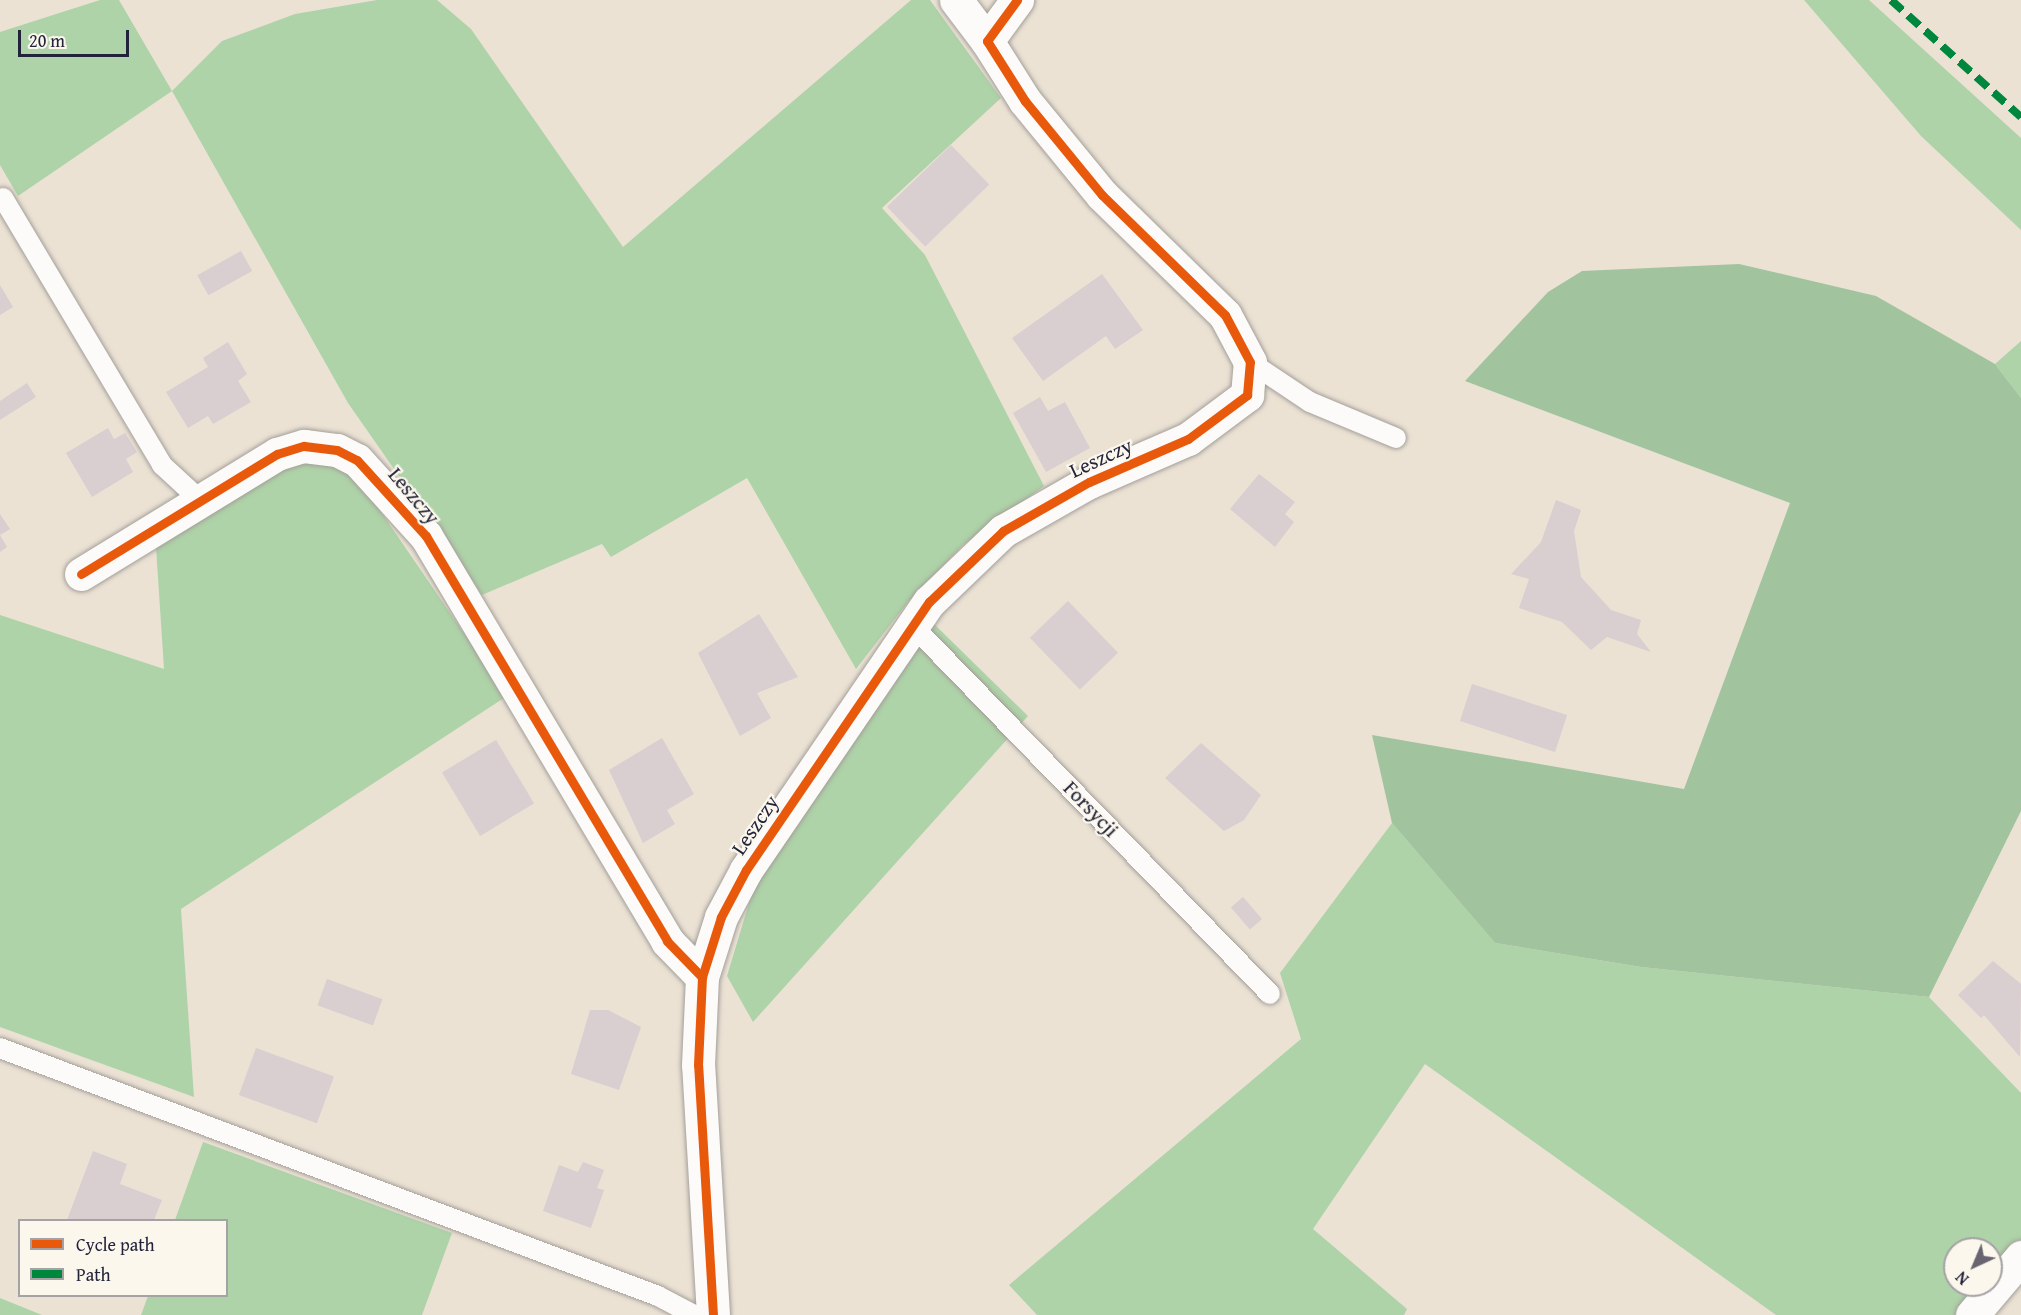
<!DOCTYPE html>
<html>
<head>
<meta charset="utf-8">
<style>
	body { margin:0 }
	#map { position:relative; width:2021px; height:1315px; overflow:hidden; background:#ebe2d4; font-family:"Gentium Book Plus",serif }
	div>[style] { position:absolute }
	.green>* { inset:0; background:#aed3a8 }
	.forest>* { inset:0; background:#a1c49e }
	.building>* { inset:0; background:#d9ced0; transform-origin:0 0 }
	.roads { filter:drop-shadow(0 0 2px #a49f9a) drop-shadow(0 0 2px #a49f9a) }
	.service>* { height:20px; margin:-10px; padding:0 10px; transform-origin:10px; border-radius:10px; background:#fcfbf9 }
	.minor>* { height:33px; margin:-16.5px; padding:0 16.5px; transform-origin:16.5px; border-radius:16.5px; background:#fcfbf9 }
	.quiet>* { height:8px; margin-top:-4px; transform-origin:0; background:repeating-linear-gradient(90deg,#00873e 0 15px,transparent 0 23px) }
	.cycleway>* { height:9px; margin:-4.5px; padding:0 4.5px; transform-origin:4.5px; border-radius:4.5px; background:#e8590c }
	span { translate:-50% -50%; white-space:nowrap; text-align:center; line-height:1.15; -webkit-text-stroke:4.5px #fbf7ec; paint-order:stroke }
	.street-label { font-size:21px; color:#22223b }
	.legend { position:absolute; left:18px; top:1219px; width:210px; height:78px; box-sizing:border-box; background:#fbf7ec; border:2px solid #a4a2a5; margin:0; padding:8px 10px; list-style:none; font-size:18px; color:#22223b }
	.legend li { display:flex; align-items:center; gap:12px; height:30px }
	.legend b { width:30px; border:2px solid #a4a2a5 }
	.north { position:absolute; left:1943px; top:1237px; width:60px; height:60px; box-sizing:border-box; background:#fbf7ec; border:2px solid #a4a2a5; border-radius:50%; rotate:224deg; font-size:16px; font-weight:700; line-height:24px; text-align:center; color:#22223b }
	.north::after { content:''; display:block; margin:auto; width:21px; height:27px; background:#686571; clip-path:polygon(50% 0,100% 100%,50% 72%,0 100%) }
	.scale { position:absolute; left:18px; top:30px; width:111px; height:27px; box-sizing:border-box; border:3px solid #22223b; border-top:0; padding-left:8px; font-size:18px; line-height:21px; white-space:nowrap; color:#22223b; -webkit-text-stroke:4px #fbf7ec; paint-order:stroke }
</style>
</head>
<body>
<div id="map">
	<div class="green">
		<div style="clip-path:polygon(100px 0,119px 0,172px 91px,222px 41px,295px 14px,377px 0,437px 0,471px 29px,623px 247px,911px 0,930px 0,1001px 98px,882px 208px,925px 255px,1044px 486px,963px 545px,908px 602px,856px 669px,747px 478px,611px 557px,602px 544px,482px 595px,348px 403px,172px 91px,18px 196px,0 165px,0 32px)"></div>
		<div style="clip-path:polygon(1804px 0,1869px 0,2021px 138px,2021px 230px,1921px 136px)"></div>
		<div style="clip-path:polygon(2021px 341px,2021px 398px,1995px 364px)"></div>
		<div style="clip-path:polygon(317px 458px,359px 480px,507px 696px,181px 909px,194px 1097px,0 1027px,0 615px,164px 669px,156px 547px,281px 466px)"></div>
		<div style="clip-path:polygon(932px 622px,1028px 716px,753px 1022px,727px 976px,753px 890px)"></div>
		<div style="clip-path:polygon(1392px 823px,1495px 943px,1641px 967px,1929px 997px,2021px 1093px,2021px 1244px,1991px 1275px,1991px 1249px,1955px 1249px,1955px 1285px,1983px 1285px,1958px 1315px,1776px 1315px,1425px 1064px,1313px 1229px,1407px 1309px,1404px 1315px,1037px 1315px,1009px 1285px,1301px 1039px,1280px 973px)"></div>
		<div style="clip-path:polygon(203px 1142px,452px 1233px,422px 1315px,141px 1315px,148px 1296px,226px 1296px,226px 1220px,175px 1220px)"></div>
		<div style="clip-path:polygon(0 1298px,42px 1315px,0 1315px)"></div>
	</div>
	<div class="forest">
		<div style="clip-path:polygon(1739px 264px,1876px 296px,1995px 364px,2021px 398px,2021px 811px,1929px 997px,1641px 967px,1495px 943px,1392px 823px,1372px 735px,1684px 789px,1790px 503px,1465px 381px,1548px 292px,1582px 271px)"></div>
	</div>
	<div class="building">
		<div style="left:951px;top:145px;width:55px;height:89px;rotate:46deg"></div>
		<div style="left:241px;top:251px;width:23px;height:50px;rotate:61deg"></div>
		<div style="clip-path:polygon(1102px 274px,1143px 330px,1115px 349px,1106px 336px,1043px 381px,1012px 338px)"></div>
		<div style="clip-path:polygon(0 285px,13px 307px,0 315px)"></div>
		<div style="clip-path:polygon(228px 342px,247px 374px,238px 381px,251px 402px,213px 424px,208px 416px,188px 428px,166px 392px,208px 367px,203px 358px)"></div>
		<div style="clip-path:polygon(27px 383px,36px 397px,0 420px,0 401px)"></div>
		<div style="clip-path:polygon(1040px 397px,1048px 411px,1065px 402px,1090px 448px,1046px 472px,1013px 413px)"></div>
		<div style="clip-path:polygon(108px 428px,114px 439px,125px 433px,137px 452px,126px 459px,133px 472px,92px 497px,66px 453px)"></div>
		<div style="clip-path:polygon(1259px 474px,1295px 502px,1285px 514px,1294px 522px,1275px 547px,1230px 509px)"></div>
		<div style="clip-path:polygon(1556px 500px,1581px 510px,1574px 531px,1581px 577px,1611px 610px,1641px 620px,1637px 634px,1651px 652px,1607px 637px,1591px 650px,1562px 622px,1519px 608px,1529px 579px,1511px 574px,1541px 542px)"></div>
		<div style="clip-path:polygon(0 514px,10px 529px,0 535px)"></div>
		<div style="clip-path:polygon(0 535px,7px 547px,0 552px)"></div>
		<div style="left:1068px;top:601px;width:72px;height:53px;rotate:46deg"></div>
		<div style="clip-path:polygon(759px 614px,798px 677px,757px 693px,771px 718px,740px 736px,698px 653px)"></div>
		<div style="left:1472px;top:684px;width:100px;height:39px;rotate:18deg"></div>
		<div style="clip-path:polygon(662px 738px,694px 794px,667px 810px,675px 824px,643px 843px,609px 770px)"></div>
		<div style="left:496px;top:740px;width:74px;height:63px;rotate:59deg"></div>
		<div style="clip-path:polygon(1201px 743px,1261px 795px,1244px 820px,1224px 831px,1165px 778px)"></div>
		<div style="left:1243px;top:897px;width:29px;height:16px;rotate:49deg"></div>
		<div style="clip-path:polygon(1993px 961px,2021px 984px,2020px 1057px,1984px 1015px,1981px 1018px,1958px 995px)"></div>
		<div style="left:327px;top:979px;width:59px;height:28px;rotate:20deg"></div>
		<div style="clip-path:polygon(590px 1010px,608px 1010px,641px 1027px,619px 1090px,571px 1074px)"></div>
		<div style="left:256px;top:1048px;width:83px;height:50px;rotate:20deg"></div>
		<div style="clip-path:polygon(93px 1151px,127px 1164px,120px 1184px,162px 1200px,154px 1220px,67px 1220px)"></div>
		<div style="clip-path:polygon(583px 1162px,604px 1170px,597px 1188px,604px 1190px,591px 1228px,543px 1211px,559px 1165px,578px 1172px)"></div>
	</div>
	<div class="roads">
		<div class="service">
			<div style="left:3px;top:198px;width:311px;rotate:59.2deg"></div>
			<div style="left:162px;top:465px;width:53px;rotate:42.7deg"></div>
			<div style="left:1250px;top:362px;width:72px;rotate:33.7deg"></div>
			<div style="left:1310px;top:402px;width:93px;rotate:22.7deg"></div>
			<div style="left:912px;top:625px;width:514px;rotate:45.87deg"></div>
			<div style="left:0;top:1048px;width:703px;rotate:20.65deg"></div>
			<div style="left:658px;top:1296px;width:41px;rotate:27.8deg"></div>
		</div>
		<div class="minor">
			<div style="left:956px;top:0;width:51px;rotate:52.9deg"></div>
			<div style="left:81px;top:574px;width:230px;rotate:-31.5deg"></div>
			<div style="left:277px;top:454px;width:28px;rotate:-17deg"></div>
			<div style="left:304px;top:446px;width:33px;rotate:7deg"></div>
			<div style="left:337px;top:450px;width:22px;rotate:27deg"></div>
			<div style="left:357px;top:460px;width:103px;rotate:47.8deg"></div>
			<div style="left:426px;top:536px;width:471px;rotate:59.2deg"></div>
			<div style="left:667px;top:941px;width:50px;rotate:45.8deg"></div>
			<div style="left:713px;top:1315px;width:250px;rotate:-93.4deg"></div>
			<div style="left:698px;top:1065px;width:88px;rotate:-87.4deg"></div>
			<div style="left:702px;top:977px;width:63px;rotate:-72.4deg"></div>
			<div style="left:721px;top:917px;width:53px;rotate:-62deg"></div>
			<div style="left:746px;top:870px;width:325px;rotate:-55.7deg"></div>
			<div style="left:929px;top:602px;width:103px;rotate:-43.8deg"></div>
			<div style="left:1003px;top:531px;width:99px;rotate:-29.7deg"></div>
			<div style="left:1089px;top:482px;width:108px;rotate:-23.5deg"></div>
			<div style="left:1188px;top:439px;width:74px;rotate:-36.7deg"></div>
			<div style="left:1247px;top:395px;width:33px;rotate:-85deg"></div>
			<div style="left:1250px;top:362px;width:53px;rotate:-118deg"></div>
			<div style="left:1225px;top:315px;width:172px;rotate:-135.7deg"></div>
			<div style="left:1102px;top:195px;width:122px;rotate:-129.3deg"></div>
			<div style="left:1025px;top:101px;width:71px;rotate:-122.3deg"></div>
			<div style="left:987px;top:41px;width:51px;rotate:-53.8deg"></div>
			<div style="left:1972px;top:1315px;width:76px;rotate:-49.8deg"></div>
		</div>
	</div>
	<div class="quiet">
		<div style="left:1891px;top:0;width:175px;rotate:42deg"></div>
	</div>
	<div class="cycleway">
		<div style="left:81px;top:574px;width:230px;rotate:-31.5deg"></div>
		<div style="left:277px;top:454px;width:28px;rotate:-17deg"></div>
		<div style="left:304px;top:446px;width:33px;rotate:7deg"></div>
		<div style="left:337px;top:450px;width:22px;rotate:27deg"></div>
		<div style="left:357px;top:460px;width:103px;rotate:47.8deg"></div>
		<div style="left:426px;top:536px;width:471px;rotate:59.2deg"></div>
		<div style="left:667px;top:941px;width:50px;rotate:45.8deg"></div>
		<div style="left:713px;top:1315px;width:250px;rotate:-93.4deg"></div>
		<div style="left:698px;top:1065px;width:88px;rotate:-87.4deg"></div>
		<div style="left:702px;top:977px;width:63px;rotate:-72.4deg"></div>
		<div style="left:721px;top:917px;width:53px;rotate:-62deg"></div>
		<div style="left:746px;top:870px;width:325px;rotate:-55.7deg"></div>
		<div style="left:929px;top:602px;width:103px;rotate:-43.8deg"></div>
		<div style="left:1003px;top:531px;width:99px;rotate:-29.7deg"></div>
		<div style="left:1089px;top:482px;width:108px;rotate:-23.5deg"></div>
		<div style="left:1188px;top:439px;width:74px;rotate:-36.7deg"></div>
		<div style="left:1247px;top:395px;width:33px;rotate:-85deg"></div>
		<div style="left:1250px;top:362px;width:53px;rotate:-118deg"></div>
		<div style="left:1225px;top:315px;width:172px;rotate:-135.7deg"></div>
		<div style="left:1102px;top:195px;width:122px;rotate:-129.3deg"></div>
		<div style="left:1025px;top:101px;width:71px;rotate:-122.3deg"></div>
		<div style="left:987px;top:41px;width:51px;rotate:-53.8deg"></div>
	</div>
	<div class="street-label">
		<span style="left:1101px;top:458px;rotate:-25deg">Leszczy</span>
		<span style="left:414px;top:496px;rotate:50deg">Leszczy</span>
		<span style="left:1091px;top:809px;rotate:46deg">Forsycji</span>
		<span style="left:755px;top:825px;rotate:-56deg">Leszczy</span>
	</div>
	<ul class="legend">
	<li><b style="height:8px;background:#e8590c"></b>Cycle path</li>
	<li><b style="height:8px;background:#00873e"></b>Path</li>
	</ul>
	<div class="north">N</div>
	<div class="scale">20 m</div>
</div>
</body>
</html>
